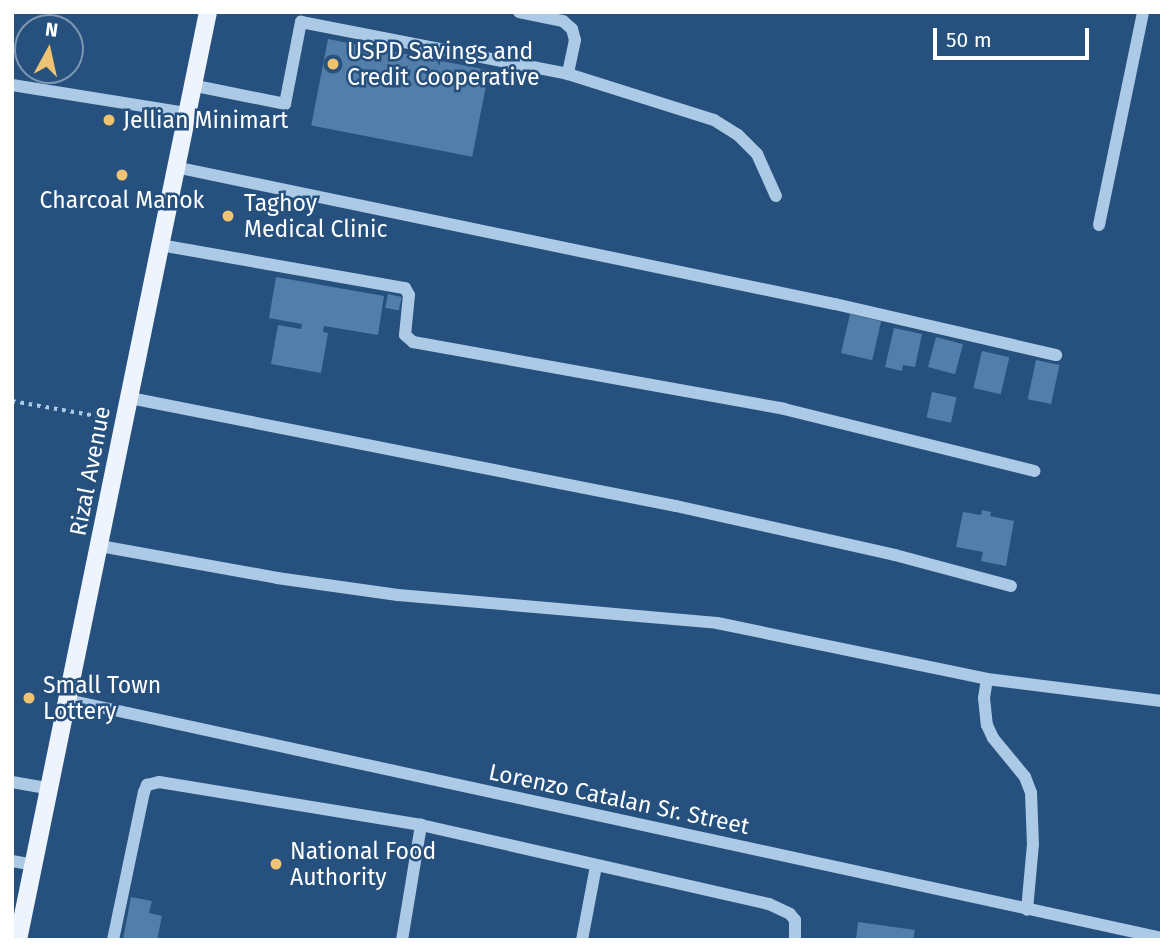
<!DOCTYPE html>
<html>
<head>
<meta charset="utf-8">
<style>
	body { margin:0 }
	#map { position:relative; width:1174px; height:952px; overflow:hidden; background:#26517e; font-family:"Fira Sans",sans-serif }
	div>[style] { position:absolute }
	.building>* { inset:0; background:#537ea9; transform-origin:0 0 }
	.path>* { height:3.5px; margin-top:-1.75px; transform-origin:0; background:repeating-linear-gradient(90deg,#acc9e5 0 3.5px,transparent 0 8.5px) }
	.minor>* { height:12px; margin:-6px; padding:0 6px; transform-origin:6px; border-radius:6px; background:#acc9e5 }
	.major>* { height:18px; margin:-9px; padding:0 9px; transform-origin:9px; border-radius:9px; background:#edf4fd }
	.dots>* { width:19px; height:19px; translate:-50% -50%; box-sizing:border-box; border:4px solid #26517e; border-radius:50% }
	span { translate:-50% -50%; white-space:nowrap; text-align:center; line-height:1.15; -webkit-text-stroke:5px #26517e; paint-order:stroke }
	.poi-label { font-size:23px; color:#fff }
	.left { translate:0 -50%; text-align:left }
	.street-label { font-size:23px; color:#fff }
	.frame { position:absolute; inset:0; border:14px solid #fff; pointer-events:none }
	.north { position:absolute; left:14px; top:14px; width:70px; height:70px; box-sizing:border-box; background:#26517e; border:2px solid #7d97b2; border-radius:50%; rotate:8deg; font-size:19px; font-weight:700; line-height:28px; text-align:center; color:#fff }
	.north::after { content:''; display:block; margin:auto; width:24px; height:32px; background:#eec371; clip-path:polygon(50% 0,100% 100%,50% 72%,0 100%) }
	.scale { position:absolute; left:933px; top:28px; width:156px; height:32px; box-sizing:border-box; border:4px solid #fff; border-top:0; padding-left:9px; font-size:21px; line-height:24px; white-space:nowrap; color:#fff; -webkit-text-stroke:5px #26517e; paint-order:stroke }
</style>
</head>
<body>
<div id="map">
	<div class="building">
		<div style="left:328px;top:39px;width:164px;height:88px;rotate:11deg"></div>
		<div style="clip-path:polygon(276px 277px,384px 296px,378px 335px,324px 326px,323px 332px,328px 333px,321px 373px,271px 364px,278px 325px,301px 329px,302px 324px,269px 318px)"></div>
		<div style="left:388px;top:294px;width:14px;height:14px;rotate:12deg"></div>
		<div style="left:850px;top:314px;width:32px;height:40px;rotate:13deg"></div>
		<div style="clip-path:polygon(894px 328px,922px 334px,915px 367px,903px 365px,902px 371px,885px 367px)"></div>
		<div style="left:936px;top:337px;width:28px;height:31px;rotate:15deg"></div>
		<div style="left:982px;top:351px;width:28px;height:38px;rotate:13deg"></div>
		<div style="left:1036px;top:360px;width:24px;height:40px;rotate:12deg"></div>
		<div style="left:932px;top:392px;width:25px;height:26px;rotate:12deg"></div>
		<div style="clip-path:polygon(982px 510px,991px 512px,990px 516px,1014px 521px,1006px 566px,981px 561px,983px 552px,956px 547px,963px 512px,981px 515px)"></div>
		<div style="clip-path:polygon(131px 897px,152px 901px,149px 913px,162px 916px,157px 940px,123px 940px)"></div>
		<div style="clip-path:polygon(858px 922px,915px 930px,913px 940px,856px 940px)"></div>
	</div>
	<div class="path">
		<div style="left:12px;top:401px;width:97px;rotate:10.1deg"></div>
	</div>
	<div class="minor">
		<div style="left:519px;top:12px;width:45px;rotate:11.6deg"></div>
		<div style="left:563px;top:21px;width:12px;rotate:42deg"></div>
		<div style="left:572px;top:29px;width:11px;rotate:75deg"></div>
		<div style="left:575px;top:40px;width:35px;rotate:102deg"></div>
		<div style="left:12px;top:85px;width:176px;rotate:9.1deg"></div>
		<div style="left:191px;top:85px;width:96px;rotate:11.4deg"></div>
		<div style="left:285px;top:104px;width:84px;rotate:-79deg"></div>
		<div style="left:301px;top:22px;width:272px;rotate:11deg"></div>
		<div style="left:568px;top:74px;width:153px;rotate:17.5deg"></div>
		<div style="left:714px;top:120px;width:28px;rotate:32deg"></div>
		<div style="left:738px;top:135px;width:27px;rotate:45deg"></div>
		<div style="left:757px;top:154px;width:46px;rotate:65.7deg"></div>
		<div style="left:175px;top:167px;width:674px;rotate:11.73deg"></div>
		<div style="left:835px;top:304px;width:227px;rotate:13deg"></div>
		<div style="left:1099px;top:225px;width:217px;rotate:-78.3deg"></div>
		<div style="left:160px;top:245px;width:249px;rotate:10deg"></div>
		<div style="left:405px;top:288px;width:8px;rotate:60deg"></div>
		<div style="left:409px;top:295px;width:40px;rotate:95.7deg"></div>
		<div style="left:405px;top:335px;width:11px;rotate:41deg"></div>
		<div style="left:413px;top:342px;width:377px;rotate:10.2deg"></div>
		<div style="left:784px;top:409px;width:258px;rotate:13.9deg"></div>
		<div style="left:130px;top:398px;width:557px;rotate:11.19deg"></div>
		<div style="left:676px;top:506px;width:224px;rotate:12.6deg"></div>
		<div style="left:895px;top:555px;width:120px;rotate:15deg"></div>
		<div style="left:100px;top:546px;width:180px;rotate:10.2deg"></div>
		<div style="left:277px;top:578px;width:122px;rotate:8deg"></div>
		<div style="left:398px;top:595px;width:320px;rotate:5deg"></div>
		<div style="left:717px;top:623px;width:276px;rotate:11.7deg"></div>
		<div style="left:987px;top:679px;width:176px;rotate:7.2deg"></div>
		<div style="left:987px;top:679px;width:19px;rotate:99deg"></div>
		<div style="left:984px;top:698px;width:27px;rotate:84deg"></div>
		<div style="left:987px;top:725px;width:14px;rotate:65deg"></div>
		<div style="left:993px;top:738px;width:50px;rotate:50.6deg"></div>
		<div style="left:1025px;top:777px;width:17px;rotate:69deg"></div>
		<div style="left:1031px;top:793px;width:51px;rotate:87.8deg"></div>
		<div style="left:1033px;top:844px;width:66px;rotate:95.2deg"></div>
		<div style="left:68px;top:700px;width:1120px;rotate:12.27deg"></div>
		<div style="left:12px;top:782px;width:39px;rotate:10deg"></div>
		<div style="left:12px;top:861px;width:22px;rotate:10deg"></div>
		<div style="left:113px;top:940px;width:151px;rotate:-78.2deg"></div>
		<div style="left:144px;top:792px;width:8px;rotate:-67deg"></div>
		<div style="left:147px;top:785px;width:12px;rotate:-14deg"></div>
		<div style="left:159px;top:782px;width:266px;rotate:9.3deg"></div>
		<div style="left:421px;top:825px;width:357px;rotate:12.8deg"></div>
		<div style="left:769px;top:904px;width:23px;rotate:25deg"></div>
		<div style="left:790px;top:914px;width:8px;rotate:50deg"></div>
		<div style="left:795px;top:920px;width:20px;rotate:90deg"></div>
		<div style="left:402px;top:940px;width:117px;rotate:-80.6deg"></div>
		<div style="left:582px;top:940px;width:75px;rotate:-79.3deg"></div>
	</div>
	<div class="major">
		<div style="left:18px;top:940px;width:947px;rotate:-78.43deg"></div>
	</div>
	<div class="dots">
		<div style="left:333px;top:64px;background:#eec371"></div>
		<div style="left:109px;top:120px;background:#eec371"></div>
		<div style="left:122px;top:175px;background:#eec371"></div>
		<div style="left:228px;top:216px;background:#eec371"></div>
		<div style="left:29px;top:698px;background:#eec371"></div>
		<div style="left:276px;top:864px;background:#eec371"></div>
	</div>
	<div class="poi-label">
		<span class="left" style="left:347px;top:64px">USPD Savings and<br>Credit Cooperative</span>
		<span class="left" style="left:123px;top:120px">Jellian Minimart</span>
		<span style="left:122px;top:200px">Charcoal Manok</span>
		<span class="left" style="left:244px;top:216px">Taghoy<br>Medical Clinic</span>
		<span class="left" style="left:43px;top:698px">Small Town<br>Lottery</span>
		<span class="left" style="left:290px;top:864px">National Food<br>Authority</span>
	</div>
	<div class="street-label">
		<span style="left:90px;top:471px;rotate:-79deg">Rizal Avenue</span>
		<span style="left:619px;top:799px;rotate:12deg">Lorenzo Catalan Sr. Street</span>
	</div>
	<div class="frame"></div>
	<div class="north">N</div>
	<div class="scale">50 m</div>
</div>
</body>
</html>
